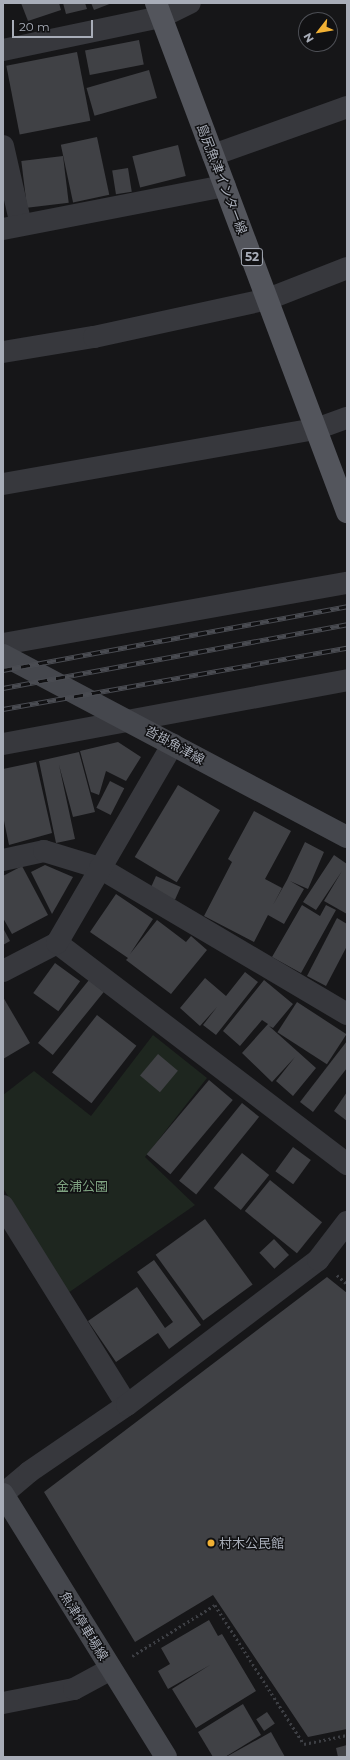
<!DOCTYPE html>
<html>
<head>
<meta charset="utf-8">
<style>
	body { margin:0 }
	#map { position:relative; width:350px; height:1760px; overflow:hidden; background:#161618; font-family:Montserrat,"Noto Sans JP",sans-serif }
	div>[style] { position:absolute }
	.green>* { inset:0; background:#1e261f }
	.building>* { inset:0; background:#404145; transform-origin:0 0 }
	.path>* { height:2.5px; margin-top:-1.25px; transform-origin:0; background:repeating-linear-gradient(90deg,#3d3f44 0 2px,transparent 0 5px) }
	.street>* { height:22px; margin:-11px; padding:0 11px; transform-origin:11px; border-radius:11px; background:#37383d }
	.secondary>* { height:22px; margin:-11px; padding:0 11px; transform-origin:11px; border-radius:11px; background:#45474d }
	.primary>* { height:22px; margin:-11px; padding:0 11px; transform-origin:11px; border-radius:11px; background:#53555c }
	.rail>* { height:4.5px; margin-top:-2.25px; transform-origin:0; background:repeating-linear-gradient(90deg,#111113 0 9px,#4a4c52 0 18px); box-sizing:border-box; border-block:1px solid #4a4c52 }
	.dots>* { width:11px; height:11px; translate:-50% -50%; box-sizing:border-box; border:2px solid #111113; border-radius:50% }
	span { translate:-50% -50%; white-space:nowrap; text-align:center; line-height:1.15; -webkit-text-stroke:3px #111113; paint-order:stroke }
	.shield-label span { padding:1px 3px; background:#111113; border:1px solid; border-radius:3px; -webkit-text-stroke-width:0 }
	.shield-label { font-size:12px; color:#a8adb8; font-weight:700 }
	.street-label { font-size:13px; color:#a8adb8 }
	.park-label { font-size:13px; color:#7fa381 }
	.poi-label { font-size:13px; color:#a8adb8 }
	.left { translate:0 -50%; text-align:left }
	.frame { position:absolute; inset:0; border:4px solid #a8adb8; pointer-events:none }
	.north { position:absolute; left:298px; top:12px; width:40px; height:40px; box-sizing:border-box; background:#111113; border:1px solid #4d4f55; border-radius:50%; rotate:239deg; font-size:11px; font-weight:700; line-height:16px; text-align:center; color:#a8adb8 }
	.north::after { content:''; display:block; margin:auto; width:14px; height:18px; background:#f2b134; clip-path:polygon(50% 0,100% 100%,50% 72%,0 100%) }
	.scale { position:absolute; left:12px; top:20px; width:81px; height:18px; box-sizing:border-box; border:2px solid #a8adb8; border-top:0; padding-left:5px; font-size:12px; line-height:14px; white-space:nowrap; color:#a8adb8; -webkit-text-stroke:3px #111113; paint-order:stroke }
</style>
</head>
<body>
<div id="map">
	<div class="green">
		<div style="clip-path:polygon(153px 1035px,207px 1078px,145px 1157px,195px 1205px,68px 1293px,3px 1188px,3px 1095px,34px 1071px,91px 1116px)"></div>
	</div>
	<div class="building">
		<div style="clip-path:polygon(21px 3px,59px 3px,61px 10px,28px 21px)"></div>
		<div style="clip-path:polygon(63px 3px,85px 3px,87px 9px,66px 14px)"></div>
		<div style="clip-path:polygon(91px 3px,112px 3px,94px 10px)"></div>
		<div style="left:139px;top:40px;width:25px;height:55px;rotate:79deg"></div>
		<div style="left:77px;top:52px;width:70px;height:72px;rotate:79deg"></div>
		<div style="left:149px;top:70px;width:29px;height:65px;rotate:74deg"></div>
		<div style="left:97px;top:137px;width:59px;height:37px;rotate:78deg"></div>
		<div style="left:178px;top:145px;width:32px;height:47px;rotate:76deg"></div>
		<div style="left:63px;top:156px;width:47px;height:42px;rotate:83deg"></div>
		<div style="left:128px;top:168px;width:24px;height:16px;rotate:81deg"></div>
		<div style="clip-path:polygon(118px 742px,141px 757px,126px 781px,106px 771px,99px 795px,91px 792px,80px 751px)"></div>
		<div style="clip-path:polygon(79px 752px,95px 812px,73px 817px,59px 765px,75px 839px,56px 843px,39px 761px)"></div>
		<div style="clip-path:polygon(36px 762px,52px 833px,9px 845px,3px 816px,3px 769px)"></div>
		<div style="left:110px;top:781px;width:16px;height:30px;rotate:27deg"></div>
		<div style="left:178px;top:785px;width:49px;height:84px;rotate:31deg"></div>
		<div style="clip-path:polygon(254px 811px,291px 831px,265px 879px,282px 888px,273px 905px,287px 880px,305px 842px,324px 852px,308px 889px,290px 881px,304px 889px,284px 924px,268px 915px,254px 942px,204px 916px,232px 862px,228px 859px)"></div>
		<div style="clip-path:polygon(334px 855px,347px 864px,347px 914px,324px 901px,342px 871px,316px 910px,303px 902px)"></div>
		<div style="clip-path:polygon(45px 865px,73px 877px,52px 914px,31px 872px)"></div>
		<div style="clip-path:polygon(22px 866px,48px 915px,12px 934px,3px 918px,3px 876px)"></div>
		<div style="left:156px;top:876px;width:27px;height:14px;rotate:24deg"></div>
		<div style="clip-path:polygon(116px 894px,153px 919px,130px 954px,157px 920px,186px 942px,191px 936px,207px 950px,171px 994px,126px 960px,128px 958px,90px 932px)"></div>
		<div style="clip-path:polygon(302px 905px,320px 916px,326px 905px,336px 910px,301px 973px,272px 957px)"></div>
		<div style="clip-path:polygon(337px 918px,347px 924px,347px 946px,326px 986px,307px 976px)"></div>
		<div style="clip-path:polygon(3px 928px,10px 941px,3px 945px)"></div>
		<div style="left:55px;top:963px;width:31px;height:37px;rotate:36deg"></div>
		<div style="clip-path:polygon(245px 972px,258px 982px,216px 1035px,203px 1025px,217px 1007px,200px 1026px,180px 1008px,205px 978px,226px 996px)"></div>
		<div style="left:89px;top:980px;width:19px;height:81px;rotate:39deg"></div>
		<div style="clip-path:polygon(264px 980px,293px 1004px,273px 1028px,269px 1026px,316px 1068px,293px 1096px,276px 1081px,295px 1057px,272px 1082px,242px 1053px,268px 1024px,262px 1020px,240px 1046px,223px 1031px)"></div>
		<div style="clip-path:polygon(3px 997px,30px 1043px,3px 1059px)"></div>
		<div style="left:297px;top:1002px;width:59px;height:36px;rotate:33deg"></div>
		<div style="left:97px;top:1015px;width:50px;height:73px;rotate:38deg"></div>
		<div style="clip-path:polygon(347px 1041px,347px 1068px,313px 1112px,300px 1102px)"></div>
		<div style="left:158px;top:1054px;width:26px;height:28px;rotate:40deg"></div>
		<div style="left:209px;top:1080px;width:31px;height:97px;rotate:40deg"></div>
		<div style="clip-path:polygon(347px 1092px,347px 1121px,334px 1111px)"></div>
		<div style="left:242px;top:1103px;width:22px;height:100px;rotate:39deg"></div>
		<div style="left:293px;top:1147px;width:22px;height:30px;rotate:36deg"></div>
		<div style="left:242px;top:1153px;width:35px;height:45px;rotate:39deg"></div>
		<div style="left:270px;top:1180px;width:67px;height:40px;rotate:39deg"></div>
		<div style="left:205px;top:1219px;width:81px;height:61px;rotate:54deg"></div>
		<div style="left:274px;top:1239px;width:22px;height:20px;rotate:47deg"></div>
		<div style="clip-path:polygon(154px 1260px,201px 1325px,169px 1349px,158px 1333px,116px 1362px,88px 1321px,137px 1287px,165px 1328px,173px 1322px,137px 1272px)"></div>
		<div style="clip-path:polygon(327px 1277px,347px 1293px,347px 1729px,308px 1737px,213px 1595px,135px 1642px,44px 1492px)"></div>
		<div style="clip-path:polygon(209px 1620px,218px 1636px,222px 1634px,256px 1691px,196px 1728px,172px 1689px,210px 1665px,168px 1689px,158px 1671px,170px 1664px,161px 1648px)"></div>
		<div style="clip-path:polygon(243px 1704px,261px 1735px,225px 1757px,213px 1757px,198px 1732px)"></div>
		<div style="left:267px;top:1712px;width:14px;height:13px;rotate:56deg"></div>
		<div style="clip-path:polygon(271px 1732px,285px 1757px,226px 1757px)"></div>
		<div style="clip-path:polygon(347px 1745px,347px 1757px,338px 1757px,336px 1748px)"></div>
	</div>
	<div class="path">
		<div style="left:337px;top:1275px;width:13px;rotate:42deg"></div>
		<div style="left:132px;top:1656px;width:97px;rotate:-31.6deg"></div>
		<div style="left:215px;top:1605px;width:165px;rotate:57.4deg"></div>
		<div style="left:304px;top:1744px;width:44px;rotate:-11.8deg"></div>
	</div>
	<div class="street">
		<div style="left:3px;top:50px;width:161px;rotate:-11.8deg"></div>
		<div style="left:161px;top:17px;width:32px;rotate:-26deg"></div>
		<div style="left:3px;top:146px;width:81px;rotate:77.2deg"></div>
		<div style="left:213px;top:155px;width:142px;rotate:-19.7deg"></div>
		<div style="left:3px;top:229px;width:226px;rotate:-11deg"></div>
		<div style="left:3px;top:352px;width:92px;rotate:-9.4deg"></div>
		<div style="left:94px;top:337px;width:178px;rotate:-12.3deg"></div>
		<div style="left:268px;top:299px;width:85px;rotate:-21.4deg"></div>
		<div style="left:3px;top:484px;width:318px;rotate:-10deg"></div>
		<div style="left:316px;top:429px;width:33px;rotate:-20deg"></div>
		<div style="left:3px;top:644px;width:349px;rotate:-10.1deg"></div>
		<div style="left:3px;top:744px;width:350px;rotate:-10.5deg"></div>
		<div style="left:3px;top:860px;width:42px;rotate:-12.4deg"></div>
		<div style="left:44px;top:851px;width:59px;rotate:16.9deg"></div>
		<div style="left:100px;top:868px;width:287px;rotate:30.6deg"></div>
		<div style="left:57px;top:943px;width:365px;rotate:37.3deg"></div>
		<div style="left:3px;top:971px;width:61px;rotate:-27.4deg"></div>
		<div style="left:57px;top:943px;width:230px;rotate:-59.8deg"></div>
		<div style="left:3px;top:1206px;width:234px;rotate:58.1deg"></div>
		<div style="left:3px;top:1494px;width:34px;rotate:-40deg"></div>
		<div style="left:29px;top:1472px;width:119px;rotate:-34.4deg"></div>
		<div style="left:127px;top:1405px;width:240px;rotate:-37.2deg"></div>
		<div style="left:318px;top:1260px;width:48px;rotate:-52.7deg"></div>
		<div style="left:3px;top:1703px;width:72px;rotate:-11.2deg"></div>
		<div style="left:74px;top:1689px;width:42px;rotate:-28.4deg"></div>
	</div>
	<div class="secondary">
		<div style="left:3px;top:655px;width:389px;rotate:27.9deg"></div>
		<div style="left:3px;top:1494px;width:309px;rotate:58.2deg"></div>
	</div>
	<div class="primary">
		<div style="left:156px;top:3px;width:544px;rotate:69.43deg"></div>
	</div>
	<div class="rail">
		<div style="left:3px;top:670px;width:350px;rotate:-10.5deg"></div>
		<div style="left:3px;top:688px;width:350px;rotate:-10.5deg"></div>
		<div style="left:3px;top:709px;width:349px;rotate:-10.1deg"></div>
	</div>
	<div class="dots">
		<div style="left:211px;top:1543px;background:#f2b134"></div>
	</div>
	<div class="shield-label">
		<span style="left:252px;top:257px">52</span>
	</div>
	<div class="street-label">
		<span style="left:222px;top:179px;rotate:69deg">島尻魚津インター線</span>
		<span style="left:175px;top:745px;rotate:29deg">沓掛魚津線</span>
		<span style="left:84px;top:1626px;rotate:58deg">魚津停車場線</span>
	</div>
	<div class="park-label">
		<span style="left:82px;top:1186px">金浦公園</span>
	</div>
	<div class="poi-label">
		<span class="left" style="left:219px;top:1543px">村木公民館</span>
	</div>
	<div class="frame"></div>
	<div class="north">N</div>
	<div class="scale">20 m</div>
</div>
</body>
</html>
